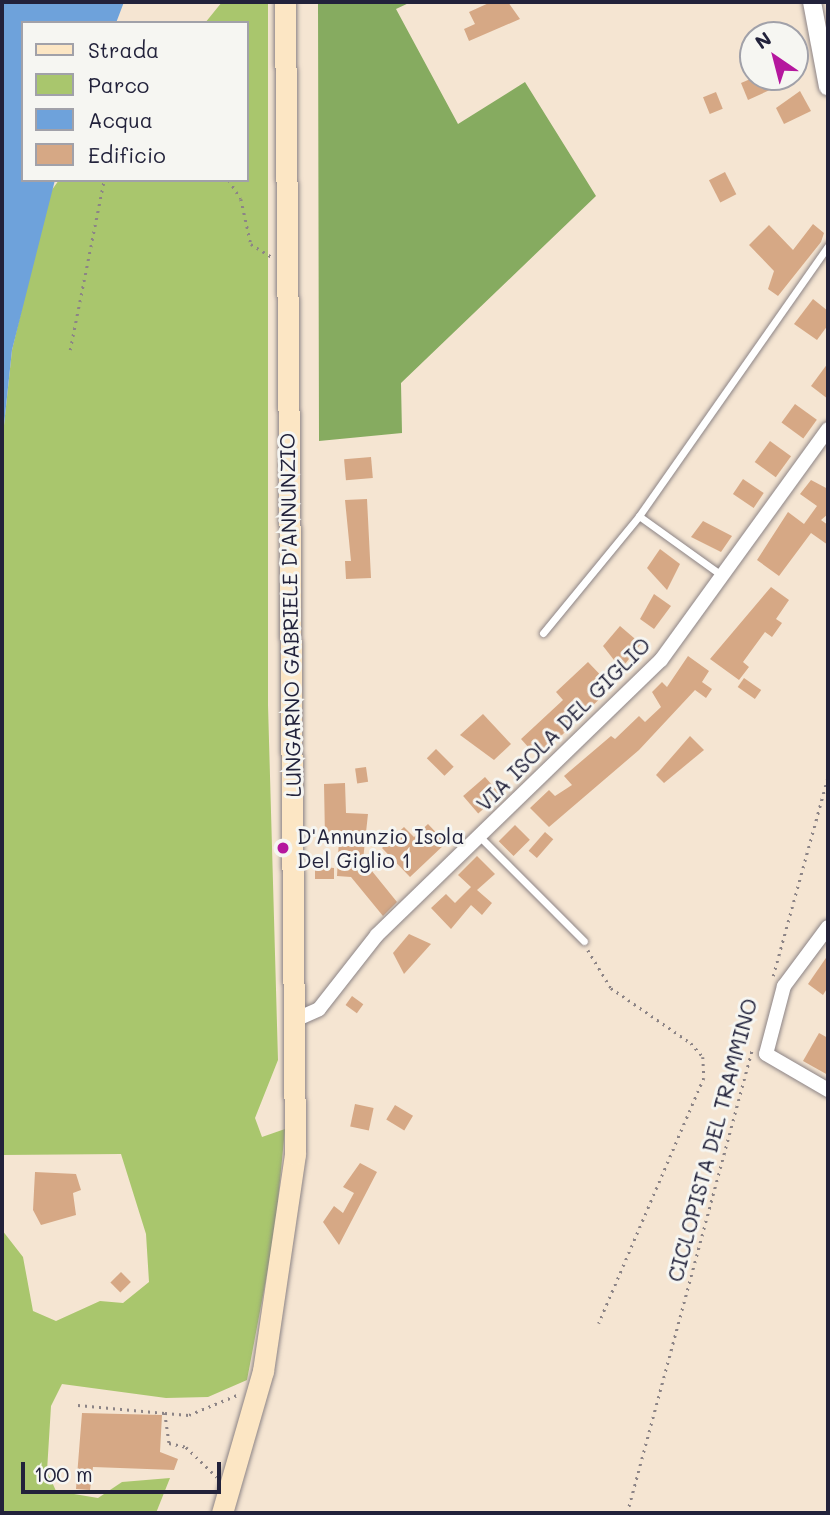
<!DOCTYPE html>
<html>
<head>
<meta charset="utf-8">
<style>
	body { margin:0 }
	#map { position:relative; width:830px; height:1515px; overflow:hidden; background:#f5e5d2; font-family:Mali,sans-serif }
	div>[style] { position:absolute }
	.green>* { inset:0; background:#a9c66d }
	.forest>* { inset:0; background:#86ab60 }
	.water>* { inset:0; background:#6ea2db }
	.building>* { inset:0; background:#d6a885; transform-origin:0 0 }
	.path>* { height:2.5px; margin-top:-1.25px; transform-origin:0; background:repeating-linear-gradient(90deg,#8c8486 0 2px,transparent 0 7px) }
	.roads { filter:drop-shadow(0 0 2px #8c8486) drop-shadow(0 0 2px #8c8486) }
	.service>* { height:7px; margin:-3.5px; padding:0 3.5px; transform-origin:3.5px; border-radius:3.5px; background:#fff }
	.minor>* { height:14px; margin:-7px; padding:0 7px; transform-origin:7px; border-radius:7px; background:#fff }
	.tertiary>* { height:18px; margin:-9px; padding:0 9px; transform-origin:9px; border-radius:9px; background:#fff }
	.secondary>* { height:21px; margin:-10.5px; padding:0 10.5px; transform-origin:10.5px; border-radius:10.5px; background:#fce6c4 }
	.dots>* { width:19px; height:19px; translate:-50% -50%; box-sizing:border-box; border:4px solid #f6f6f2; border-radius:50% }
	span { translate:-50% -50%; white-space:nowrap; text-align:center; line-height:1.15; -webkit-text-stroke:6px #f6f6f2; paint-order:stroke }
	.street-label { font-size:21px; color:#22223b }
	.poi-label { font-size:21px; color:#22223b }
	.left { translate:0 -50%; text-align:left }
	.frame { position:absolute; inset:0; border:4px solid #22223b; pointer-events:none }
	.legend { position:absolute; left:21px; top:21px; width:228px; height:161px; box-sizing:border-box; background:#f6f6f2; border:2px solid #a1a1a9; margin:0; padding:9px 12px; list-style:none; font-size:21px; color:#22223b }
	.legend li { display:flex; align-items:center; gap:14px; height:35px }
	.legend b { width:35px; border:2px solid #a1a1a9 }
	.north { position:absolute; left:739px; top:21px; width:70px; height:70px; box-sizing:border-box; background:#f6f6f2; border:2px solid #a1a1a9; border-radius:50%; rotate:325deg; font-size:19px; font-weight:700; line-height:28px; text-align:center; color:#22223b }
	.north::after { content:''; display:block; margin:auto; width:24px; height:32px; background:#b5179e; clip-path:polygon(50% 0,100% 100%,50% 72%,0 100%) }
	.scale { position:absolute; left:21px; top:1462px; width:200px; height:32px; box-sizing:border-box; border:4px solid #22223b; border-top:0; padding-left:9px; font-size:21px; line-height:24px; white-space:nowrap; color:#22223b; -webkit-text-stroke:5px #f6f6f2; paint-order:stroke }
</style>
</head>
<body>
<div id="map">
	<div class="green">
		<div style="clip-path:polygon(222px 2px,268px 2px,268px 705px,278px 1060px,255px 1118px,262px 1137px,285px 1129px,275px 1232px,247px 1380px,208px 1397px,166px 1398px,62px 1384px,51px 1406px,47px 1471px,56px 1491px,98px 1498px,122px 1482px,170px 1478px,156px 1513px,2px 1513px,2px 1230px,23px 1257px,33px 1311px,56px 1321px,100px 1301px,123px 1303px,149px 1282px,146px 1234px,121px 1154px,2px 1155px,2px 444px,12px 350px,49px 194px,59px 180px,247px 180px,247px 23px,205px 23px)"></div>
	</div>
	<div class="forest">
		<div style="clip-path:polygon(318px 2px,411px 2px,396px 9px,458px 124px,525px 82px,596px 196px,401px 383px,402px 433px,319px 441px)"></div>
	</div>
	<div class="water">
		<div style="clip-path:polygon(2px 2px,124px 2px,116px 23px,23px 23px,23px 180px,55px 180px,12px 350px,2px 444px)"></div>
	</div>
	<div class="building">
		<div style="clip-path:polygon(491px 2px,508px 2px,520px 19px,469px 41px,464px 29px,475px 24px,469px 12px)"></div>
		<div style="clip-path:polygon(755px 77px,767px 77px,772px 89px,748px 100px,741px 83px)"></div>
		<div style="clip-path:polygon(800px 91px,811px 111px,784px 124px,776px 108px)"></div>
		<div style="left:716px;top:92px;width:18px;height:14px;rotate:68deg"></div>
		<div style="left:725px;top:172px;width:25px;height:18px;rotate:63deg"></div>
		<div style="clip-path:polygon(813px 224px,824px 233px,821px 242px,778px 296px,768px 289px,774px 271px,749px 245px,769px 225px,793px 250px)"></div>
		<div style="clip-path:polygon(813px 299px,828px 311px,828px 325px,817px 340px,794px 324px)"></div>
		<div style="clip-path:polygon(828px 363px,828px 399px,811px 386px)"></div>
		<div style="left:795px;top:404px;width:27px;height:23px;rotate:36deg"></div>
		<div style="left:770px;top:441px;width:26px;height:26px;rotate:36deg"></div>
		<div style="left:371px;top:457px;width:21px;height:27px;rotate:85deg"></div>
		<div style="left:743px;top:479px;width:25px;height:18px;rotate:34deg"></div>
		<div style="clip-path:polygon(811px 480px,828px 489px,828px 514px,821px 520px,828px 525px,828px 545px,811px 533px,779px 576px,757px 560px,788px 512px,804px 524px,817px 506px,800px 494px)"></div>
		<div style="clip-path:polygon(367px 499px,371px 578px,346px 579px,345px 561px,351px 561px,345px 500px)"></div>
		<div style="clip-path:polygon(703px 521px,732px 536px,721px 552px,691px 537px)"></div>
		<div style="clip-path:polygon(660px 549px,680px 564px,667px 590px,647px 568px)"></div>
		<div style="clip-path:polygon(771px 587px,789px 600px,776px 619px,782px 623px,772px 637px,765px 632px,743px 662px,749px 667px,739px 680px,710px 659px)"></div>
		<div style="clip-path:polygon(654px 594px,671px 606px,654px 629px,640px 619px)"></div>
		<div style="clip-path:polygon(620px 626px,641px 644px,621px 669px,603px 646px)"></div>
		<div style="clip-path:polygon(688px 656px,709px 671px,702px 682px,712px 689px,706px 698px,695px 690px,639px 750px,549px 827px,530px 808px,549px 790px,555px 796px,572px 785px,564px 776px,611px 736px,615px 739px,639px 716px,645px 722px,661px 707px,652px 692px,662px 682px,667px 687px)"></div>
		<div style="clip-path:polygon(588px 662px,612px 687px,538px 758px,521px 739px,563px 700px,556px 692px)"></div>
		<div style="left:744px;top:678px;width:21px;height:11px;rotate:35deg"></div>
		<div style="clip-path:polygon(483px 714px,511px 744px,494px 760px,460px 735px)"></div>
		<div style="clip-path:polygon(690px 736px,704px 750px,664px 783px,656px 775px)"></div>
		<div style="left:436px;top:749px;width:25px;height:13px;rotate:45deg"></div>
		<div style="left:366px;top:767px;width:15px;height:11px;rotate:82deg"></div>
		<div style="left:485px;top:777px;width:23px;height:29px;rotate:49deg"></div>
		<div style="clip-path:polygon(345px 783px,346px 813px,368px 814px,363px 860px,397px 902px,383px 916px,351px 877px,337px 876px,339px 838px,325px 838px,324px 784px)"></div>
		<div style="clip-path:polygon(428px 824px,446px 843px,410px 877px,382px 848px,404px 827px,414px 837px)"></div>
		<div style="left:515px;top:825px;width:21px;height:23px;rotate:45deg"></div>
		<div style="left:545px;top:832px;width:11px;height:25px;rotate:41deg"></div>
		<div style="clip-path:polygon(477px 856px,495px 874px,477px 890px,492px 903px,482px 915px,471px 905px,451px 929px,431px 908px,446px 894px,455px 903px,471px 887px,458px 875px)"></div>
		<div style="clip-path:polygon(315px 866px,334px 868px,334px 879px,315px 879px)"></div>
		<div style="clip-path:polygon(409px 934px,431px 944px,404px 974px,393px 953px)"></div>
		<div style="clip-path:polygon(828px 955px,828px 987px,823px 995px,808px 984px)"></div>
		<div style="left:352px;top:996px;width:14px;height:11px;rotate:36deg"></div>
		<div style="clip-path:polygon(819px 1033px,828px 1038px,828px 1075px,803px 1061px)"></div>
		<div style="left:355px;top:1104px;width:19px;height:23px;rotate:12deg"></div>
		<div style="left:395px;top:1105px;width:21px;height:17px;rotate:31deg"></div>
		<div style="clip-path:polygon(360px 1163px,377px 1172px,339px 1245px,323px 1222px,334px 1206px,343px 1213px,354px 1193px,343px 1187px)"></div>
		<div style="clip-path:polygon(35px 1172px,76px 1174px,81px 1190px,73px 1193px,76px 1215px,41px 1225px,33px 1210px)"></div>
		<div style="left:121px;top:1272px;width:14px;height:15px;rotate:45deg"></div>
		<div style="clip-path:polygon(82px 1413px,162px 1415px,160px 1452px,178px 1459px,174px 1470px,93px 1467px,90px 1490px,76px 1489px)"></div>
	</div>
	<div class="path">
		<div style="left:229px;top:180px;width:22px;rotate:58deg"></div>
		<div style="left:241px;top:199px;width:46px;rotate:77.5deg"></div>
		<div style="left:251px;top:244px;width:25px;rotate:32deg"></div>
		<div style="left:70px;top:350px;width:173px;rotate:-78.7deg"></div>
		<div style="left:588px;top:950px;width:44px;rotate:58.8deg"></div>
		<div style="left:611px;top:988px;width:97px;rotate:34.5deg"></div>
		<div style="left:691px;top:1043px;width:18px;rotate:49deg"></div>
		<div style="left:703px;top:1057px;width:21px;rotate:87deg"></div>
		<div style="left:704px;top:1078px;width:267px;rotate:113.2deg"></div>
		<div style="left:773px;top:976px;width:207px;rotate:-74.6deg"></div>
		<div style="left:78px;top:1405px;width:87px;rotate:5.3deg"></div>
		<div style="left:165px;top:1413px;width:30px;rotate:82deg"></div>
		<div style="left:169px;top:1443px;width:17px;rotate:13deg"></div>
		<div style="left:186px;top:1447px;width:43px;rotate:44.1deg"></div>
		<div style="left:165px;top:1413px;width:24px;rotate:5deg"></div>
		<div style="left:189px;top:1415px;width:52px;rotate:-22.6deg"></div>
		<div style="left:627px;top:1513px;width:480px;rotate:-74.9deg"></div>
		<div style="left:826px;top:1513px;width:7px;rotate:-74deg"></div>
	</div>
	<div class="roads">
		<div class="service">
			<div style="left:639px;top:516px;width:101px;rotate:35.7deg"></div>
			<div style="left:543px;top:633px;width:151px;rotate:-50.6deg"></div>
			<div style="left:639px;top:516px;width:330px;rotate:-55deg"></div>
			<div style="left:480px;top:837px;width:147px;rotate:45deg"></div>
		</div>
		<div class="minor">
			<div style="left:828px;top:927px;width:74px;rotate:126.7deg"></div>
			<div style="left:784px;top:986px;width:70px;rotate:104.8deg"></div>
			<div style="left:766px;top:1054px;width:72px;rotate:30.1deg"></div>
			<div style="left:297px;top:1019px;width:24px;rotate:-24deg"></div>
			<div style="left:319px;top:1009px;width:94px;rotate:-51.9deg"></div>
			<div style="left:377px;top:935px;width:395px;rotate:-44.1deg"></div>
			<div style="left:661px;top:660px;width:285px;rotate:-54.1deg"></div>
		</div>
		<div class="tertiary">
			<div style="left:812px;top:2px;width:86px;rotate:79.3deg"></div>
		</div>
		<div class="secondary">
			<div style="left:222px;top:1513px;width:148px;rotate:-73.9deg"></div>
			<div style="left:263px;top:1371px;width:219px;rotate:-81.6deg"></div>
			<div style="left:295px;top:1154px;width:1152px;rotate:-90.5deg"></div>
		</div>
	</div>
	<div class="dots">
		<div style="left:283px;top:848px;background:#b5179e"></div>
	</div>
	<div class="street-label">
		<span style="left:290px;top:615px;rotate:-91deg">LUNGARNO GABRIELE D'ANNUNZIO</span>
		<span style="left:563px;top:724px;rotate:-45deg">VIA ISOLA DEL GIGLIO</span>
		<span style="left:712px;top:1140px;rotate:-75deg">CICLOPISTA DEL TRAMMINO</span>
	</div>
	<div class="poi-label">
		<span class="left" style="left:297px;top:848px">D'Annunzio Isola<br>Del Giglio 1</span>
	</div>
	<div class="frame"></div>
	<ul class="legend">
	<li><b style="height:9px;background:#fce6c4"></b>Strada</li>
	<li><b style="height:19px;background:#a9c66d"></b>Parco</li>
	<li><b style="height:19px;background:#6ea2db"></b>Acqua</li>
	<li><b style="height:19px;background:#d6a885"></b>Edificio</li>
	</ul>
	<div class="north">N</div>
	<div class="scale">100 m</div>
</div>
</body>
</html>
